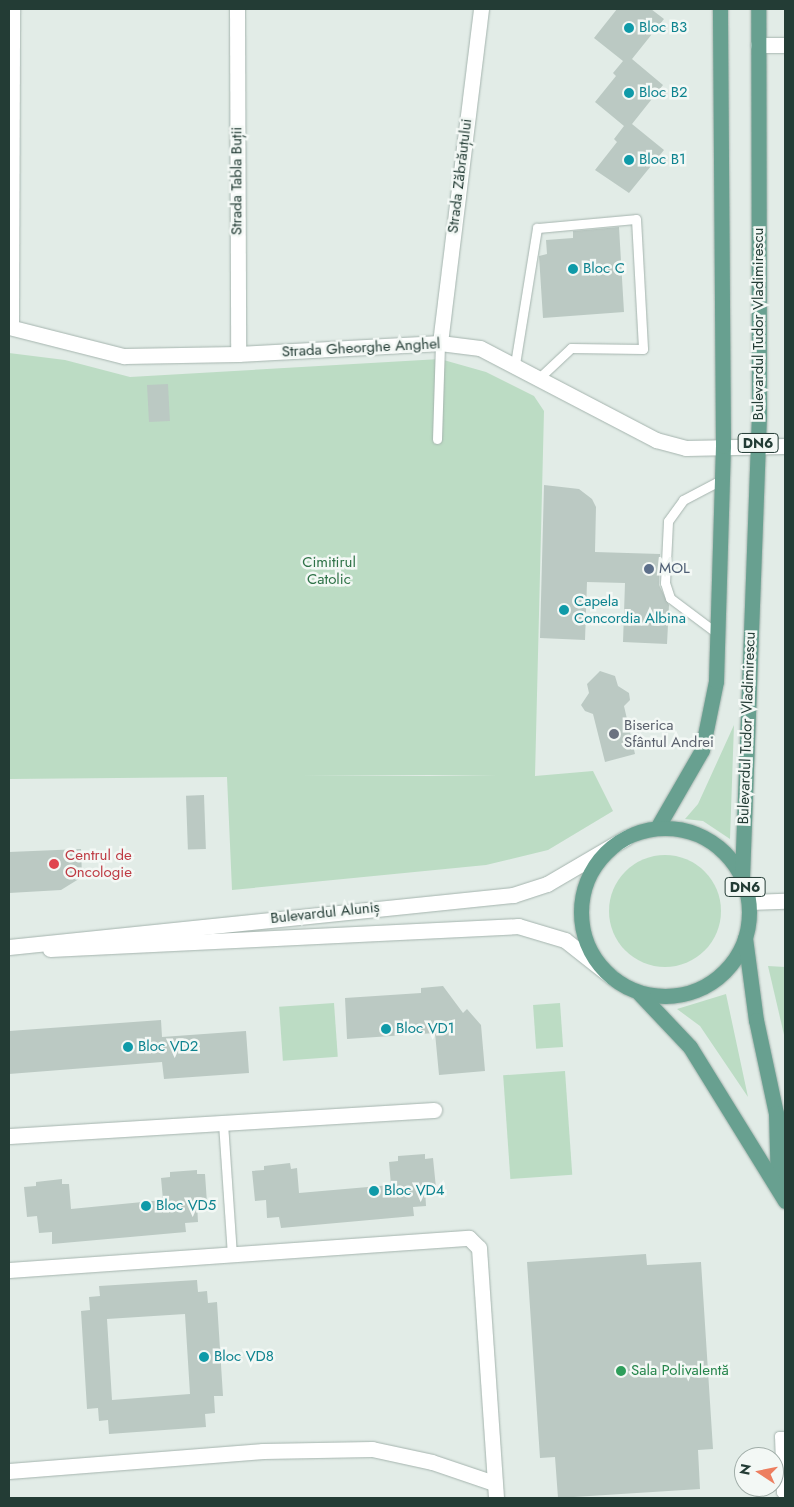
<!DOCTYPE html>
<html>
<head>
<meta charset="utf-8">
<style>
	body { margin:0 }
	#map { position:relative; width:794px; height:1507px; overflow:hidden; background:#e2ece7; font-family:Jost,sans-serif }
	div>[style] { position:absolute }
	.green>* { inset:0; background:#bcdcc4; transform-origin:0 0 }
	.round { border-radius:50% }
	.building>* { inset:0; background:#bbc9c3; transform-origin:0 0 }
	.roads { filter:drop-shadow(0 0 1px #a5b4ae) drop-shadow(0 0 1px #a5b4ae) }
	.lane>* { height:9px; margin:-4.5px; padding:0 4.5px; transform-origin:4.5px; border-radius:4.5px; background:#fff }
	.street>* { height:15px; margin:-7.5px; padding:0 7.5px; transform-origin:7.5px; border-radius:7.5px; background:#fff }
	.secondary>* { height:15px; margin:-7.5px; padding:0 7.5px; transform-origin:7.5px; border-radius:7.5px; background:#fff }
	.primary>* { height:15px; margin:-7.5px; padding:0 7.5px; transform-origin:7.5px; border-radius:7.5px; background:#68a090 }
	.primary>.ring { margin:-7.5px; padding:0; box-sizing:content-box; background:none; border:15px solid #68a090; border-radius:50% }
	.dots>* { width:14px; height:14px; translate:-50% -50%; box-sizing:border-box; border:2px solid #f3f8f5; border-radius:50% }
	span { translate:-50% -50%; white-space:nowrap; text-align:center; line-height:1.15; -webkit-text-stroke:5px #f3f8f5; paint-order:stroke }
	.shield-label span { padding:1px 4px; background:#f3f8f5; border:1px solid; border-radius:4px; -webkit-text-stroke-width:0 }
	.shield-label { font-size:14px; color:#233c35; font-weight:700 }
	.culture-label { font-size:15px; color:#0d838f }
	.left { translate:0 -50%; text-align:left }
	.street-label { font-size:15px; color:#233c35 }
	.park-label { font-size:15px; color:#2e7247 }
	.service-label { font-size:15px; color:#4e5e75 }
	.worship-label { font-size:15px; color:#5b616d }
	.health-label { font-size:15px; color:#be3a42 }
	.leisure-label { font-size:15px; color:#27864d }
	.frame { position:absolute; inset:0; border:10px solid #233c35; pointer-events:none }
	.north { position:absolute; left:734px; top:1447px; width:50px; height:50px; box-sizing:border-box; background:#f3f8f5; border:1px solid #a0ada8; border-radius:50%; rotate:281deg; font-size:14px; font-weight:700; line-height:20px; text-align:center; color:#233c35 }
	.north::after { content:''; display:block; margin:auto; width:18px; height:22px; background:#ed7e5f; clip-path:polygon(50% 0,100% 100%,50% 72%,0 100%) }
</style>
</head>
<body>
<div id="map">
	<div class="green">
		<div style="clip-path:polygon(evenodd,9px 353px,65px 360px,130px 377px,440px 359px,486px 372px,534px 396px,544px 411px,535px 776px,593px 771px,613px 811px,548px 850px,486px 865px,232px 890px,227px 777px,9px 779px,9px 353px,429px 775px,497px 776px,300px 776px,301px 776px,429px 775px)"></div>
		<div style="clip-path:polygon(734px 725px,730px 839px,703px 821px,685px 819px,698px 804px)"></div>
		<div class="round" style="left:609px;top:855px;width:112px;height:112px"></div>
		<div style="clip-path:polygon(768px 966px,785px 967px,785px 1039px)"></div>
		<div style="clip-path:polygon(726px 994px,748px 1097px,700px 1026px,677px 1009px)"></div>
		<div style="left:334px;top:1003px;width:54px;height:55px;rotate:86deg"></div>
		<div style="left:560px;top:1003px;width:44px;height:27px;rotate:86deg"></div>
		<div style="left:565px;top:1071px;width:104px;height:62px;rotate:86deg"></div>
	</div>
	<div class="building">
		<div style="clip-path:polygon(617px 9px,651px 9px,664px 19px,632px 59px,663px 85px,632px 124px,664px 150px,629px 193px,595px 170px,617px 142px,614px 139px,624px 126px,595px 102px,616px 76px,613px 73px,623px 61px,594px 38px)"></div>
		<div style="clip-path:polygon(619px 227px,624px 312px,543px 318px,539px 256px,547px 254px,546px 240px,573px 238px,573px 231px)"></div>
		<div style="left:168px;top:384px;width:37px;height:21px;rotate:87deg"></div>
		<div style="clip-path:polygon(544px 485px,579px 489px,592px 499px,596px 507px,595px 552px,660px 554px,659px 585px,669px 605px,667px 644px,623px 642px,625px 583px,587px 582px,585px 640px,540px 638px)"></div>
		<div style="clip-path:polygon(600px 671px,615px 676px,618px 686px,629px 693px,630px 700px,624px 706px,635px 754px,605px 762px,593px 714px,585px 711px,581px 705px,589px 693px,587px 684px)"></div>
		<div style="left:204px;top:795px;width:54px;height:18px;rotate:88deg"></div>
		<div style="clip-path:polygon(81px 849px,82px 877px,61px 890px,9px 893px,9px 852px)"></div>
		<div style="clip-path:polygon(443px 986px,463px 1013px,467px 1009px,481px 1025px,485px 1071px,439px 1075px,435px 1033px,347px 1039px,345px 998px,421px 993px,421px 988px)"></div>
		<div style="clip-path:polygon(161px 1020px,162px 1037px,246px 1031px,249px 1073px,164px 1079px,162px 1062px,9px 1074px,9px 1031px)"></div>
		<div style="clip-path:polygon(425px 1154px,425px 1159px,433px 1158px,436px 1188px,425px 1189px,426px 1206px,413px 1207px,414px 1216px,281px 1228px,279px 1217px,267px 1218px,266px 1200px,255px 1201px,252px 1171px,264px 1170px,264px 1166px,290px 1163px,291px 1169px,297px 1168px,299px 1193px,391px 1185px,389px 1162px,398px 1161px,398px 1156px)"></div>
		<div style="clip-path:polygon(197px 1170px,197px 1174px,205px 1174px,207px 1203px,197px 1204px,198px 1222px,185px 1223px,186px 1232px,52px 1244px,52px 1232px,39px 1233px,37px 1216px,27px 1217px,24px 1187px,36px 1186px,36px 1182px,62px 1179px,62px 1184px,69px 1184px,71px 1209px,163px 1200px,161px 1178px,170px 1177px,170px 1172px)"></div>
		<div style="clip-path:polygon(646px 1254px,647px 1265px,701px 1262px,713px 1449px,698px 1450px,700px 1489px,558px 1498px,555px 1457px,540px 1458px,527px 1262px)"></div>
		<div style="clip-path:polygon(evenodd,197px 1280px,198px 1292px,207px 1291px,208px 1303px,217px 1302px,223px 1396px,214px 1396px,215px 1413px,205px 1414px,206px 1427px,109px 1434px,108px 1420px,99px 1421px,98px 1408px,87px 1409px,81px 1311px,90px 1310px,89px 1297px,100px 1296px,99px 1286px,197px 1280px,185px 1314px,190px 1394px,112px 1400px,107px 1319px,185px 1314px)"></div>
	</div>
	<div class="roads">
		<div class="lane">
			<div style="left:515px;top:364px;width:138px;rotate:-80.8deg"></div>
			<div style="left:537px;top:228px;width:99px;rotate:-5.2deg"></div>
			<div style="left:636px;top:219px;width:130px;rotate:86.9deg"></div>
			<div style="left:643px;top:349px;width:72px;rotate:-179.2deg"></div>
			<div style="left:571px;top:348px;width:42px;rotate:136.9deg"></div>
			<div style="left:437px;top:439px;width:96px;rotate:-88.2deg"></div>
			<div style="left:718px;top:634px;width:60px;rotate:-143.1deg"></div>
			<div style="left:670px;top:598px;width:16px;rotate:-108deg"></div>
			<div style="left:665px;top:583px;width:62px;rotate:-87.2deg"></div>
			<div style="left:668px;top:521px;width:26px;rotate:-54deg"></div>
			<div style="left:683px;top:500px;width:43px;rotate:-27.8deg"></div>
			<div style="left:223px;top:1123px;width:131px;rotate:86.1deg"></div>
			<div style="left:785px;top:1498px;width:7px;rotate:-124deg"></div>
			<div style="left:781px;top:1492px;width:56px;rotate:-92deg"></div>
			<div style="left:779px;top:1436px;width:6px"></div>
		</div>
		<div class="street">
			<div style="left:237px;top:9px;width:345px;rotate:89.8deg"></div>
			<div style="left:758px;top:45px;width:27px"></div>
			<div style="left:9px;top:327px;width:119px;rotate:14.2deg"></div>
			<div style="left:124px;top:356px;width:114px;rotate:-1deg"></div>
			<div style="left:238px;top:354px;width:202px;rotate:-3.1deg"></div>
			<div style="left:440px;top:343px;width:40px;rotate:7.1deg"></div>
			<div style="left:480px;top:348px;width:199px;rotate:27.6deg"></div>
			<div style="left:656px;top:440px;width:31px;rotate:15deg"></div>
			<div style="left:686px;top:448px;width:99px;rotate:-1.2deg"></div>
			<div style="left:11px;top:327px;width:318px;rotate:-89.8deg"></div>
			<div style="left:440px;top:343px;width:337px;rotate:-83deg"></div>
			<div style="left:749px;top:902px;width:36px;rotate:-2deg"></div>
			<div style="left:9px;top:1136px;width:426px;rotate:-3.5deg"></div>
			<div style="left:9px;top:1270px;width:461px;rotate:-4deg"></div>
			<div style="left:469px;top:1238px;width:14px;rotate:45deg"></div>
			<div style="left:479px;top:1248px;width:251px;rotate:86.1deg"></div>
			<div style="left:9px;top:1471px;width:255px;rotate:-4.5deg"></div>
			<div style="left:263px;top:1451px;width:109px;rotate:-1.1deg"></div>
			<div style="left:372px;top:1449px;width:61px;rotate:12.2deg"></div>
			<div style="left:432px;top:1462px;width:65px;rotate:18.7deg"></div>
		</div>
		<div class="secondary">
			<div style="left:9px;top:947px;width:507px;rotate:-5.89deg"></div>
			<div style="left:513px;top:895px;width:36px;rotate:-18deg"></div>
			<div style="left:547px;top:884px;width:93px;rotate:-30.4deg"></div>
			<div style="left:50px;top:949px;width:469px;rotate:-2.8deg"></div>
			<div style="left:518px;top:926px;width:49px;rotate:16.6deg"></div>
			<div style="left:565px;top:940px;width:61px;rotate:38.4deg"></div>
		</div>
		<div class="primary">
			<div style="left:657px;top:828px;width:90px;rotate:-60deg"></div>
			<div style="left:702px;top:750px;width:70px;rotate:-78.5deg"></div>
			<div style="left:716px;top:681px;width:235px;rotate:-88.3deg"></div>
			<div style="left:723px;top:446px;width:437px;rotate:-90.4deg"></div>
			<div class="ring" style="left:581px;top:828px;width:153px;height:153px"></div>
			<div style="left:742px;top:878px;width:463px;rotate:-87.9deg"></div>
			<div style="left:759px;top:415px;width:406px;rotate:-90.1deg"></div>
			<div style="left:745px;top:938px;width:83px;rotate:82.4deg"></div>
			<div style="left:756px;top:1020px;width:95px;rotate:77.9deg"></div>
			<div style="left:776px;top:1113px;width:72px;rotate:88.4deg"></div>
			<div style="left:639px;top:993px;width:74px;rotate:46.6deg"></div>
			<div style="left:690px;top:1047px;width:181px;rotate:58.3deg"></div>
		</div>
	</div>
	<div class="dots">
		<div style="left:629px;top:28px;background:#0f9aa8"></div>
		<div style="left:629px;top:93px;background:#0f9aa8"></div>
		<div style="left:629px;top:160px;background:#0f9aa8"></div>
		<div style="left:573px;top:269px;background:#0f9aa8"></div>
		<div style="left:649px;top:569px;background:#5c6f8a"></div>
		<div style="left:564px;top:610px;background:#0f9aa8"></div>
		<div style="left:614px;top:734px;background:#6b7280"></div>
		<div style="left:54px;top:864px;background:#e0444e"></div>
		<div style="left:386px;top:1029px;background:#0f9aa8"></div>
		<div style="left:128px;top:1047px;background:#0f9aa8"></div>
		<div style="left:374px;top:1191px;background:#0f9aa8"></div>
		<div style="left:146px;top:1206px;background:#0f9aa8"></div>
		<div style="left:204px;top:1357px;background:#0f9aa8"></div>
		<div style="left:621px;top:1371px;background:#2e9e5b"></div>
	</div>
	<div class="shield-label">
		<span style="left:758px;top:443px">DN6</span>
		<span style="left:745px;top:887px">DN6</span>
	</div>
	<div class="culture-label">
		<span class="left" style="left:639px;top:28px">Bloc B3</span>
		<span class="left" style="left:639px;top:93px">Bloc B2</span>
		<span class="left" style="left:639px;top:160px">Bloc B1</span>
		<span class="left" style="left:583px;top:269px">Bloc C</span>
		<span class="left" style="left:574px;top:610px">Capela<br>Concordia Albina</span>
		<span class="left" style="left:396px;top:1029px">Bloc VD1</span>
		<span class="left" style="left:138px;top:1047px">Bloc VD2</span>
		<span class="left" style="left:384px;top:1191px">Bloc VD4</span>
		<span class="left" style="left:156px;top:1206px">Bloc VD5</span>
		<span class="left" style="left:214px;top:1357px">Bloc VD8</span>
	</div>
	<div class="street-label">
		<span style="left:460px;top:176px;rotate:-83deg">Strada Zăbrăuțului</span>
		<span style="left:237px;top:181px;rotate:-90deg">Strada Tabla Buții</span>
		<span style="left:759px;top:324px;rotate:-90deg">Bulevardul Tudor Vladimirescu</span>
		<span style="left:361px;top:348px;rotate:-3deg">Strada Gheorghe Anghel</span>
		<span style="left:747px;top:728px;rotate:-88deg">Bulevardul Tudor Vladimirescu</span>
		<span style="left:325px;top:913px;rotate:-6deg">Bulevardul Aluniș</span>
	</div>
	<div class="park-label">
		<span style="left:329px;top:571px">Cimitirul<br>Catolic</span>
	</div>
	<div class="service-label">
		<span class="left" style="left:659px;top:569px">MOL</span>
	</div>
	<div class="worship-label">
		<span class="left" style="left:624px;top:734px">Biserica<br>Sfântul Andrei</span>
	</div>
	<div class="health-label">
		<span class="left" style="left:65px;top:864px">Centrul de<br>Oncologie</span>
	</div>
	<div class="leisure-label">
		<span class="left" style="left:631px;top:1371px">Sala Polivalentă</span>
	</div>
	<div class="frame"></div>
	<div class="north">N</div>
</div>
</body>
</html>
